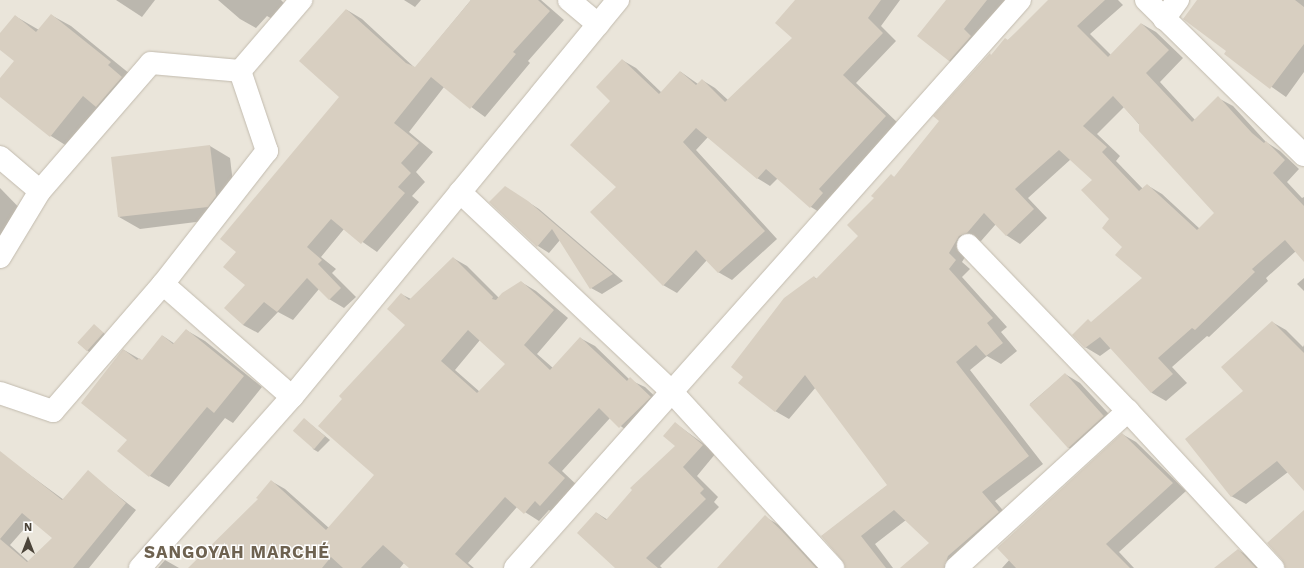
<!DOCTYPE html>
<html>
<head>
<meta charset="utf-8">
<style>
	body { margin:0 }
	#map { position:relative; width:1304px; height:568px; overflow:hidden; background:#f6f3ec; font-family:"Work Sans",sans-serif }
	div>[style] { position:absolute }
	.residential>* { inset:0; background:#eae5da; transform-origin:0 0 }
	.shadow>* { inset:0; background:#0003 }
	.building>* { inset:0; background:#d8cfc1; transform-origin:0 0 }
	.roads { filter:drop-shadow(0 0 1px #c2bbae) drop-shadow(0 0 1px #c2bbae) }
	.minor>* { height:22px; margin:-11px; padding:0 11px; transform-origin:11px; border-radius:11px; background:#fff }
	span { translate:-50% -50%; white-space:nowrap; text-align:center; line-height:1.15; -webkit-text-stroke:3px #fff; paint-order:stroke }
	.district-label { font-size:17px; color:#6e6250; font-weight:700; letter-spacing:1px }
	.north { position:absolute; left:8px; top:520px; width:40px; height:40px; -webkit-text-stroke:3px #fff; paint-order:stroke; rotate:0deg; font-size:11px; font-weight:700; line-height:16px; text-align:center; color:#4b4439 }
	.north::after { content:''; display:block; margin:auto; width:14px; height:18px; background:#4b4439; clip-path:polygon(50% 0,100% 100%,50% 72%,0 100%) }
</style>
</head>
<body>
<div id="map">
	<div class="residential">
		<div style="left:0;top:0;width:1304px;height:568px"></div>
	</div>
	<div class="shadow">
		<div style="clip-path:polygon(116px 0,155px 0,142px 17px)"></div>
		<div style="clip-path:polygon(218px 0,281px 0,293px 13px,281px 24px,267px 16px,256px 28px,240px 19px)"></div>
		<div style="clip-path:polygon(404px 0,421px 0,415px 7px)"></div>
		<div style="clip-path:polygon(471px 0,541px 0,564px 20px,528px 61px,530px 63px,485px 117px,444px 87px,409px 132px,433px 152px,416px 172px,425px 182px,412px 196px,419px 202px,377px 252px,344px 229px,321px 257px,336px 269px,332px 273px,356px 297px,344px 308px,329px 299px,319px 289px,293px 320px,278px 312px,258px 333px,243px 325px,246px 285px,237px 251px,341px 97px,347px 10px,362px 19px,415px 68px)"></div>
		<div style="clip-path:polygon(797px 0,900px 0,881px 26px,896px 41px,856px 83px,899px 124px,824px 215px,811px 207px,778px 178px,770px 186px,757px 178px,708px 137px,696px 150px,777px 239px,732px 280px,718px 272px,707px 260px,677px 293px,663px 285px,618px 187px,611px 100px,622px 60px,636px 68px,662px 93px,681px 72px,698px 84px,702px 80px,715px 88px,728px 100px,793px 38px)"></div>
		<div style="clip-path:polygon(967px 0,1005px 0,975px 36px,960px 67px,949px 61px)"></div>
		<div style="clip-path:polygon(evenodd,1051px 0,1118px 0,1123px 5px,1090px 34px,1111px 55px,1142px 24px,1156px 32px,1183px 58px,1160px 82px,1195px 120px,1218px 98px,1233px 106px,1266px 142px,1280px 151px,1299px 169px,1287px 182px,1302px 198px,1304px 197px,1304px 260px,1296px 251px,1266px 278px,1268px 281px,1209px 337px,1207px 336px,1172px 367px,1187px 383px,1166px 401px,1152px 393px,1111px 348px,1100px 356px,1085px 347px,1092px 323px,1144px 278px,1124px 247px,1093px 180px,1071px 159px,1028px 198px,1047px 218px,1020px 244px,1006px 235px,996px 224px,981px 241px,973px 244px,962px 262px,970px 269px,962px 277px,1007px 327px,1001px 332px,1017px 351px,1001px 364px,987px 356px,970px 370px,1043px 464px,995px 501px,1012px 521px,961px 568px,922px 568px,930px 543px,906px 520px,875px 544px,893px 568px,845px 568px,846px 565px,822px 536px,888px 485px,816px 387px,789px 419px,775px 411px,814px 277px,817px 279px,860px 236px,875px 198px,891px 175px,895px 178px,992px 55px,1051px 0,1124px 107px,1216px 213px,1200px 229px,1162px 194px,1147px 185px,1143px 189px,1116px 161px,1120px 156px,1097px 134px,1124px 107px)"></div>
		<div style="clip-path:polygon(1198px 0,1304px 0,1304px 72px,1286px 97px,1225px 54px,1228px 51px)"></div>
		<div style="clip-path:polygon(51px 15px,71px 26px,130px 74px,70px 148px,51px 136px,0 96px,0 79px,15px 61px,0 49px,0 35px,15px 16px,39px 30px)"></div>
		<div style="clip-path:polygon(210px 146px,230px 158px,236px 208px,228px 218px,140px 229px,119px 217px)"></div>
		<div style="clip-path:polygon(505px 187px,539px 209px,623px 281px,602px 294px,591px 288px,560px 240px,549px 253px,538px 246px)"></div>
		<div style="clip-path:polygon(0 188px,33px 222px,0 254px)"></div>
		<div style="clip-path:polygon(evenodd,453px 258px,467px 266px,499px 298px,521px 282px,536px 291px,568px 318px,537px 354px,553px 368px,580px 338px,595px 346px,630px 380px,645px 387px,664px 405px,634px 436px,610px 418px,562px 471px,579px 487px,555px 513px,549px 510px,539px 521px,517px 507px,468px 563px,474px 568px,410px 568px,404px 563px,400px 568px,189px 568px,260px 499px,271px 481px,285px 489px,329px 528px,376px 475px,406px 325px,401px 294px,411px 299px,453px 258px,480px 340px,506px 364px,480px 392px,455px 370px,480px 340px)"></div>
		<div style="clip-path:polygon(1304px 278px,1304px 291px,1297px 284px)"></div>
		<div style="clip-path:polygon(1272px 322px,1286px 330px,1303px 347px,1304px 345px,1304px 489px,1288px 472px,1246px 504px,1231px 496px,1244px 391px)"></div>
		<div style="clip-path:polygon(94px 326px,109px 337px,93px 355px,78px 343px)"></div>
		<div style="clip-path:polygon(186px 330px,205px 341px,262px 387px,233px 423px,225px 418px,169px 487px,150px 476px,119px 451px,128px 440px,124px 350px,143px 361px,163px 336px,175px 344px)"></div>
		<div style="clip-path:polygon(1065px 374px,1080px 383px,1119px 425px,1084px 457px,1069px 448px,1030px 404px)"></div>
		<div style="clip-path:polygon(304px 419px,330px 440px,318px 452px,313px 449px)"></div>
		<div style="clip-path:polygon(675px 423px,716px 453px,697px 476px,718px 497px,714px 502px,719px 507px,660px 566px,662px 568px,617px 568px,597px 513px,608px 520px,676px 446px)"></div>
		<div style="clip-path:polygon(1122px 434px,1136px 442px,1186px 491px,1119px 552px,1134px 568px,1002px 568px)"></div>
		<div style="clip-path:polygon(evenodd,0 453px,64px 500px,88px 472px,136px 510px,89px 568px,0 568px,0 453px,32px 520px,54px 538px,29px 562px,10px 545px,32px 520px)"></div>
		<div style="clip-path:polygon(765px 517px,779px 525px,821px 568px,720px 568px)"></div>
		<div style="clip-path:polygon(1238px 550px,1252px 558px,1262px 568px,1216px 568px)"></div>
		<div style="clip-path:polygon(165px 560px,179px 568px,158px 568px)"></div>
	</div>
	<div class="building">
		<div style="clip-path:polygon(471px 0,538px 0,550px 11px,513px 52px,516px 54px,470px 109px,431px 77px,394px 123px,419px 143px,401px 163px,411px 173px,398px 187px,405px 193px,361px 244px,331px 219px,307px 247px,322px 260px,318px 264px,341px 288px,329px 300px,307px 278px,277px 312px,264px 302px,243px 325px,224px 308px,245px 285px,223px 267px,236px 252px,220px 239px,339px 97px,299px 61px,346px 9px,406px 63px,415px 67px)"></div>
		<div style="clip-path:polygon(795px 0,881px 0,868px 18px,883px 33px,843px 75px,886px 116px,819px 189px,823px 193px,810px 208px,766px 169px,757px 179px,696px 128px,683px 142px,765px 231px,718px 273px,696px 250px,663px 286px,590px 212px,616px 187px,570px 145px,610px 101px,596px 87px,622px 59px,659px 94px,680px 71px,696px 85px,702px 79px,725px 102px,792px 38px,775px 23px)"></div>
		<div style="clip-path:polygon(946px 0,987px 0,964px 29px,971px 36px,949px 61px,917px 36px)"></div>
		<div style="clip-path:polygon(evenodd,1048px 0,1105px 0,1077px 26px,1108px 57px,1141px 23px,1169px 50px,1146px 73px,1192px 122px,1218px 96px,1252px 133px,1264px 143px,1266px 141px,1285px 160px,1273px 173px,1304px 206px,1304px 262px,1285px 240px,1252px 269px,1255px 272px,1195px 330px,1192px 328px,1158px 358px,1173px 374px,1151px 393px,1100px 337px,1085px 348px,1072px 335px,1088px 319px,1091px 322px,1142px 278px,1115px 255px,1122px 247px,1102px 228px,1109px 219px,1081px 190px,1092px 180px,1059px 150px,1015px 189px,1034px 209px,1006px 236px,984px 213px,967px 233px,959px 236px,949px 253px,956px 260px,949px 269px,993px 318px,987px 323px,1003px 343px,986px 356px,976px 345px,956px 362px,1029px 456px,982px 492px,999px 512px,948px 556px,944px 568px,900px 568px,929px 543px,894px 510px,861px 536px,886px 568px,845px 568px,842px 560px,821px 536px,887px 485px,805px 375px,775px 412px,738px 383px,743px 377px,731px 367px,784px 298px,814px 276px,816px 279px,858px 236px,847px 225px,874px 198px,871px 196px,891px 174px,894px 177px,939px 121px,933px 116px,990px 53px,991px 55px,1005px 38px,1008px 40px,1048px 0,1113px 96px,1139px 124px,1139px 131px,1214px 213px,1197px 230px,1147px 184px,1139px 191px,1102px 152px,1107px 147px,1083px 126px,1113px 96px)"></div>
		<div style="clip-path:polygon(1197px 0,1295px 0,1304px 7px,1304px 44px,1270px 89px,1224px 54px,1226px 51px,1183px 19px)"></div>
		<div style="clip-path:polygon(51px 14px,111px 62px,108px 65px,122px 77px,96px 107px,83px 96px,50px 137px,0 97px,0 78px,14px 61px,0 50px,0 33px,15px 15px,36px 32px)"></div>
		<div style="clip-path:polygon(210px 145px,216px 196px,208px 207px,118px 217px,111px 157px)"></div>
		<div style="clip-path:polygon(505px 186px,528px 201px,613px 274px,590px 289px,552px 229px,537px 247px,489px 202px)"></div>
		<div style="clip-path:polygon(evenodd,453px 257px,493px 297px,492px 299px,496px 300px,502px 293px,521px 281px,554px 310px,524px 345px,550px 370px,580px 337px,627px 381px,630px 377px,651px 397px,619px 428px,599px 408px,548px 463px,565px 478px,540px 506px,535px 501px,524px 514px,505px 497px,455px 554px,471px 568px,409px 568px,383px 545px,361px 568px,343px 568px,331px 557px,322px 568px,188px 568px,258px 499px,256px 498px,271px 480px,326px 530px,374px 475px,318px 426px,342px 399px,339px 396px,405px 325px,387px 309px,401px 293px,409px 300px,453px 257px,468px 330px,505px 364px,477px 393px,441px 361px,468px 330px)"></div>
		<div style="clip-path:polygon(1272px 321px,1304px 353px,1304px 491px,1277px 461px,1231px 497px,1185px 439px,1243px 391px,1221px 367px)"></div>
		<div style="left:94px;top:324px;width:13px;height:25px;rotate:42deg"></div>
		<div style="clip-path:polygon(186px 329px,244px 376px,214px 413px,207px 407px,149px 477px,117px 451px,127px 440px,81px 403px,123px 349px,137px 360px,139px 358px,142px 360px,162px 335px,173px 344px)"></div>
		<div style="left:1065px;top:373px;width:58px;height:48px;rotate:48deg"></div>
		<div style="left:304px;top:418px;width:28px;height:17px;rotate:41deg"></div>
		<div style="clip-path:polygon(675px 422px,703px 445px,683px 467px,704px 489px,700px 493px,706px 499px,646px 558px,658px 568px,615px 568px,577px 533px,596px 512px,606px 520px,632px 490px,630px 488px,675px 446px,663px 436px)"></div>
		<div style="clip-path:polygon(1122px 433px,1173px 483px,1106px 544px,1130px 568px,1016px 568px,997px 548px)"></div>
		<div style="clip-path:polygon(evenodd,0 451px,62px 500px,88px 470px,126px 503px,73px 568px,0 568px,0 451px,22px 513px,52px 538px,27px 562px,0 539px,22px 513px)"></div>
		<div style="clip-path:polygon(1304px 510px,1304px 568px,1285px 568px,1282px 560px,1267px 543px)"></div>
		<div style="clip-path:polygon(765px 515px,782px 531px,816px 568px,717px 568px)"></div>
		<div style="clip-path:polygon(1238px 549px,1256px 568px,1214px 568px)"></div>
	</div>
	<div class="roads">
		<div class="minor">
			<div style="left:569px;top:0;width:38px;rotate:40deg"></div>
			<div style="left:1146px;top:0;width:221px;rotate:44.5deg"></div>
			<div style="left:1164px;top:19px;width:24px;rotate:-54deg"></div>
			<div style="left:0;top:157px;width:52px;rotate:40.4deg"></div>
			<div style="left:460px;top:192px;width:290px;rotate:43.3deg"></div>
			<div style="left:671px;top:391px;width:240px;rotate:47.5deg"></div>
			<div style="left:968px;top:245px;width:231px;rotate:46.1deg"></div>
			<div style="left:1128px;top:411px;width:214px;rotate:47.3deg"></div>
			<div style="left:0;top:257px;width:77px;rotate:-58.8deg"></div>
			<div style="left:40px;top:191px;width:169px;rotate:-49.1deg"></div>
			<div style="left:151px;top:63px;width:89px;rotate:5.1deg"></div>
			<div style="left:163px;top:284px;width:171px;rotate:41.2deg"></div>
			<div style="left:0;top:393px;width:56px;rotate:18.8deg"></div>
			<div style="left:53px;top:411px;width:168px;rotate:-49.1deg"></div>
			<div style="left:163px;top:284px;width:169px;rotate:-52deg"></div>
			<div style="left:267px;top:151px;width:84px;rotate:-108.6deg"></div>
			<div style="left:240px;top:71px;width:94px;rotate:-49.3deg"></div>
			<div style="left:140px;top:568px;width:229px;rotate:-48.4deg"></div>
			<div style="left:292px;top:397px;width:514px;rotate:-50.61deg"></div>
			<div style="left:515px;top:568px;width:760px;rotate:-48.36deg"></div>
			<div style="left:956px;top:568px;width:233px;rotate:-42.4deg"></div>
		</div>
	</div>
	<div class="district-label">
		<span style="left:237px;top:553px">SANGOYAH MARCHÉ</span>
	</div>
	<div class="north">N</div>
</div>
</body>
</html>
